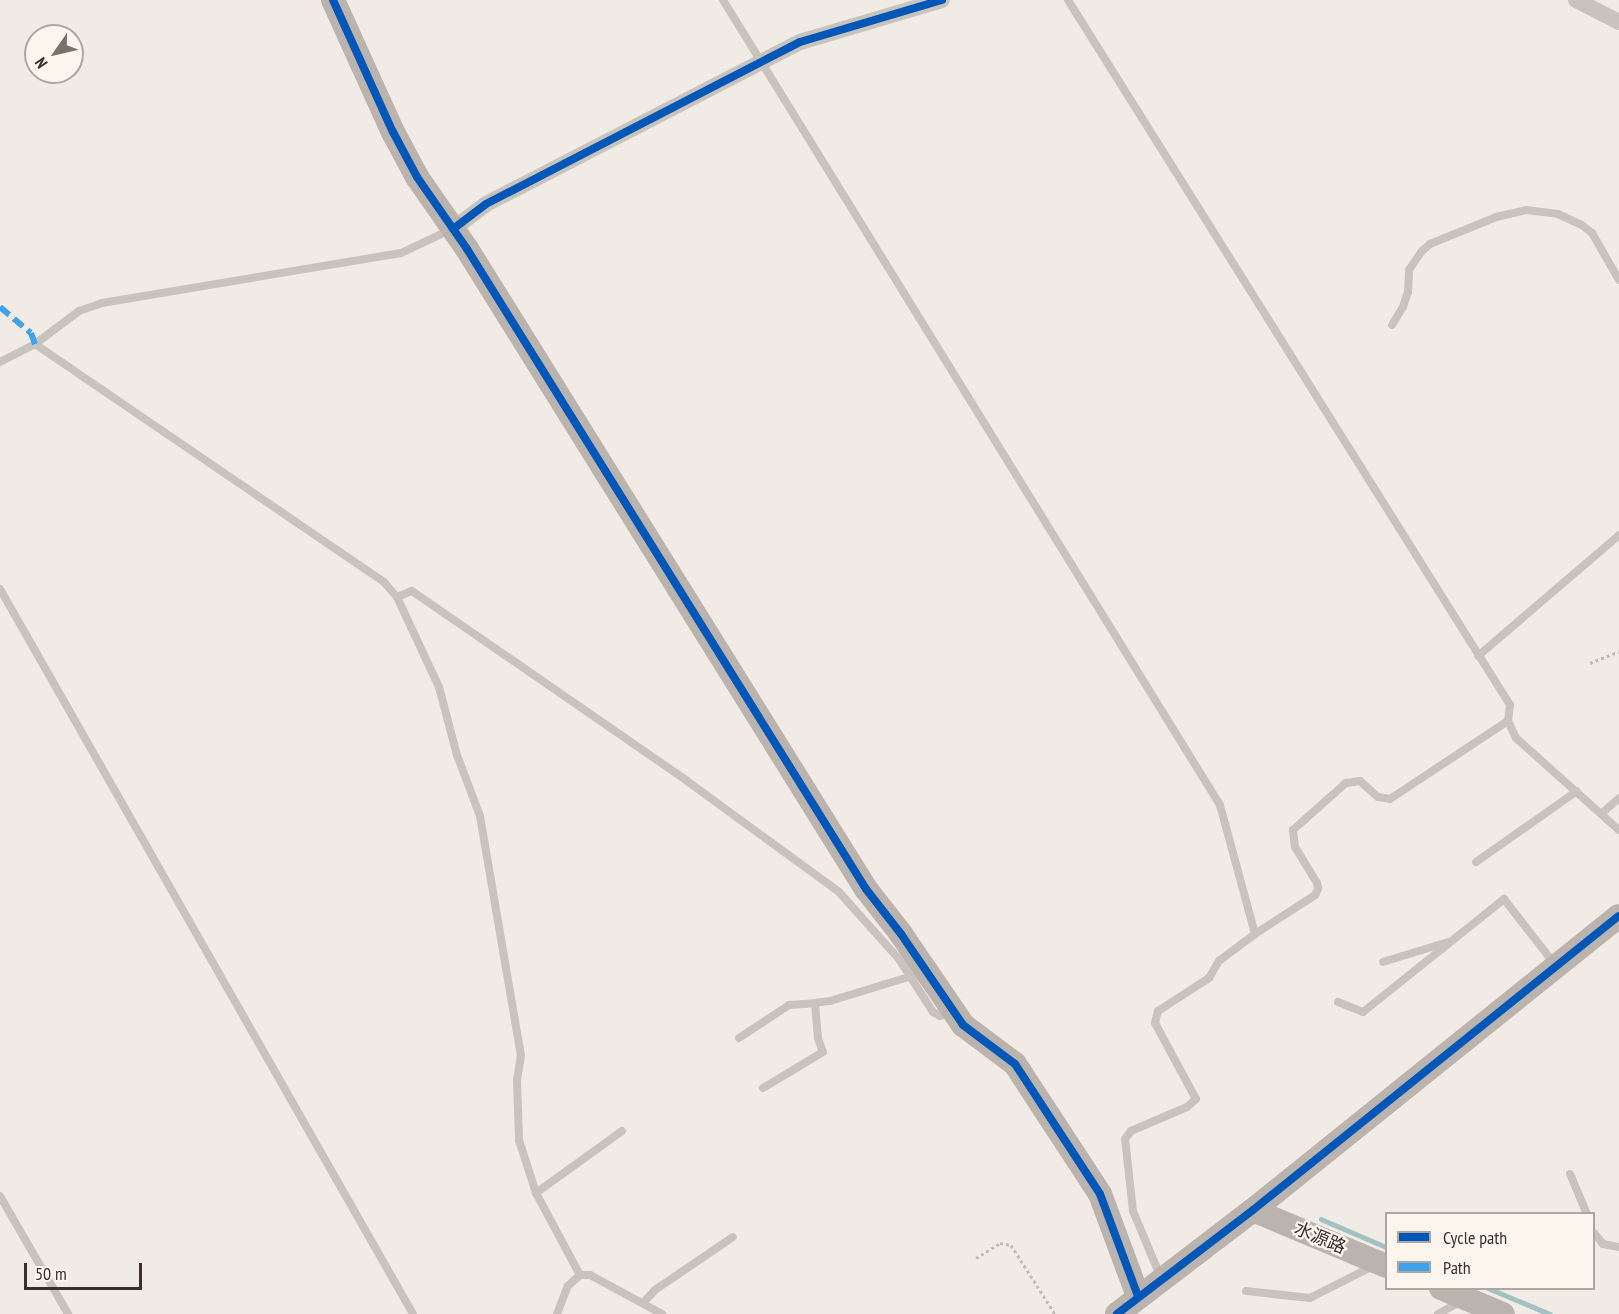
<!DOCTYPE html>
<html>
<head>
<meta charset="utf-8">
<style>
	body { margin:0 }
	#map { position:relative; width:1619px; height:1314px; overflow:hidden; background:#f0ebe5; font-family:"PT Sans Narrow","Noto Sans TC",sans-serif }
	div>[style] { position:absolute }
	.stream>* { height:4.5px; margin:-2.25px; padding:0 2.25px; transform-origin:2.25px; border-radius:2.25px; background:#a1c2c1 }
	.path>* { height:3px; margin-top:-1.5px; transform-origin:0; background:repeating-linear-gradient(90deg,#c2bbb6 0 3px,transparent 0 6px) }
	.lane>* { height:8px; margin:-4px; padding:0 4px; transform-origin:4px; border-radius:4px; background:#c9c3be }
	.street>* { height:16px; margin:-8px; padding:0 8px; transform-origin:8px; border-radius:8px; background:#c9c3be }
	.secondary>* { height:24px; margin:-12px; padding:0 12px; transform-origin:12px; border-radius:12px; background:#bab3ae }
	.quiet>* { height:6px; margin-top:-3px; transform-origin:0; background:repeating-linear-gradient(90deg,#3fa3eb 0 12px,transparent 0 18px) }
	.cycleway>* { height:8px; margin:-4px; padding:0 4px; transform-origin:4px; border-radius:4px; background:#0057b8 }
	span { translate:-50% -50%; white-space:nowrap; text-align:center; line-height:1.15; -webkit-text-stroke:4.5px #fbf5ee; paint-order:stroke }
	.street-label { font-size:18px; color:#3b302b }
	.legend { position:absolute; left:1385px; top:1212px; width:210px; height:78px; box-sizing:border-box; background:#fbf5ee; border:2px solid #aea6a0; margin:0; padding:8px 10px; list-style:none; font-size:18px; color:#3b302b }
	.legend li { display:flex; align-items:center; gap:12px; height:30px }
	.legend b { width:30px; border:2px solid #aea6a0 }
	.north { position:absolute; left:24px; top:24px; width:60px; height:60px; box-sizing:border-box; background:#fbf5ee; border:2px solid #aea6a0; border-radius:50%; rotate:236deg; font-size:16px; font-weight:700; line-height:24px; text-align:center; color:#3b302b }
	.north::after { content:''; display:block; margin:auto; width:21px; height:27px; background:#7a716c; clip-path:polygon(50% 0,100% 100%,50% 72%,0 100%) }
	.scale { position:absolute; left:24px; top:1263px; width:118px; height:27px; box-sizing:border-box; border:3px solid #3b302b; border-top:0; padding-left:8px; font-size:18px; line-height:21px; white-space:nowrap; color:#3b302b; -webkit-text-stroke:4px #fbf5ee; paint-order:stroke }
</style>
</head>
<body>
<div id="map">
	<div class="stream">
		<div style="left:1321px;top:1219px;width:71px;rotate:23.3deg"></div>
		<div style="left:1488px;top:1288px;width:67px;rotate:22.8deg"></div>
	</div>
	<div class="path">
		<div style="left:1590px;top:663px;width:31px;rotate:-22deg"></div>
		<div style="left:976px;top:1258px;width:28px;rotate:-32deg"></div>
		<div style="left:1000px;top:1243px;width:11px;rotate:10deg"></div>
		<div style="left:1011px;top:1245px;width:82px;rotate:57.5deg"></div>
	</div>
	<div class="lane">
		<div style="left:723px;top:0;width:946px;rotate:58.31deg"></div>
		<div style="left:1220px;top:805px;width:134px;rotate:74.8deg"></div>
		<div style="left:1068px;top:0;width:832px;rotate:57.91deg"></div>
		<div style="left:1510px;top:705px;width:16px;rotate:97deg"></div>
		<div style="left:1508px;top:721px;width:19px;rotate:65deg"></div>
		<div style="left:1516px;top:738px;width:138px;rotate:41.8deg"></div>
		<div style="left:1392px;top:325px;width:21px;rotate:-59deg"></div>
		<div style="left:1403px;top:307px;width:16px;rotate:-72deg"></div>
		<div style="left:1408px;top:292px;width:22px;rotate:-87deg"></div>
		<div style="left:1409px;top:270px;width:23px;rotate:-56deg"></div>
		<div style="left:1422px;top:251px;width:11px;rotate:-41deg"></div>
		<div style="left:1430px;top:244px;width:71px;rotate:-22.2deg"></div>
		<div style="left:1496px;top:217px;width:31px;rotate:-13deg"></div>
		<div style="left:1526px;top:210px;width:32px;rotate:7deg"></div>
		<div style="left:1558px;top:214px;width:26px;rotate:25deg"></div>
		<div style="left:1582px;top:225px;width:13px;rotate:39deg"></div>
		<div style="left:1592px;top:233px;width:54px;rotate:60.1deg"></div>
		<div style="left:35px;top:344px;width:422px;rotate:34.3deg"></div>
		<div style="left:384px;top:582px;width:20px;rotate:49deg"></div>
		<div style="left:397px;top:597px;width:99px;rotate:65deg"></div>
		<div style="left:439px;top:687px;width:70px;rotate:75.2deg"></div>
		<div style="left:457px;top:755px;width:65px;rotate:69.3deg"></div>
		<div style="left:480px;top:816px;width:242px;rotate:80.3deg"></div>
		<div style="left:521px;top:1055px;width:25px;rotate:99deg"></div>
		<div style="left:517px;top:1080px;width:60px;rotate:88.1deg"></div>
		<div style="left:519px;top:1140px;width:56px;rotate:72.2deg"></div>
		<div style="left:536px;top:1193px;width:93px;rotate:61.8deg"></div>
		<div style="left:580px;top:1275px;width:10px"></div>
		<div style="left:590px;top:1275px;width:82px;rotate:28.4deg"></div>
		<div style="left:0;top:362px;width:39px;rotate:-27deg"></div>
		<div style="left:35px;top:344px;width:55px;rotate:-36.9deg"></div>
		<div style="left:79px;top:311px;width:24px;rotate:-19deg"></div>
		<div style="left:102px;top:303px;width:303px;rotate:-9.5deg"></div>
		<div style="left:401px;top:253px;width:56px;rotate:-25.2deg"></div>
		<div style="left:0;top:589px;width:834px;rotate:60.33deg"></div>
		<div style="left:397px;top:597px;width:16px;rotate:-22deg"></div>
		<div style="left:412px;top:591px;width:334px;rotate:34.6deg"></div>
		<div style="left:687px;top:781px;width:188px;rotate:36.1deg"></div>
		<div style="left:839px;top:892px;width:90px;rotate:48.2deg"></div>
		<div style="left:899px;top:959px;width:63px;rotate:57.3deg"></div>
		<div style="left:933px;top:1012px;width:8px;rotate:30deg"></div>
		<div style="left:940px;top:1016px;width:13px;rotate:-18deg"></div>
		<div style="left:1478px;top:656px;width:186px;rotate:-40.6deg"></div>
		<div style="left:1602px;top:813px;width:23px;rotate:-41deg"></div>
		<div style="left:1476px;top:862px;width:123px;rotate:-35.1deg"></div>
		<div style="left:1383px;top:962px;width:68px;rotate:-17.1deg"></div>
		<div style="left:1338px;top:1002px;width:27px;rotate:22deg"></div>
		<div style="left:1363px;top:1012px;width:181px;rotate:-38.7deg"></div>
		<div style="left:1504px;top:899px;width:85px;rotate:52.2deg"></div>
		<div style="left:739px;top:1038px;width:60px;rotate:-33.4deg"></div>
		<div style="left:789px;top:1005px;width:26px;rotate:-4deg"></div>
		<div style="left:763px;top:1088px;width:70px;rotate:-31deg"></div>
		<div style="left:823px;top:1052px;width:15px;rotate:-110deg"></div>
		<div style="left:818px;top:1038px;width:35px;rotate:-95deg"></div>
		<div style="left:815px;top:1003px;width:15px;rotate:-8deg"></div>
		<div style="left:830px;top:1001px;width:89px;rotate:-17deg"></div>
		<div style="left:1570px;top:1174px;width:43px;rotate:67deg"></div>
		<div style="left:536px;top:1193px;width:106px;rotate:-35.8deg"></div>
		<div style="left:0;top:1196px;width:136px;rotate:60deg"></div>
		<div style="left:1594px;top:1233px;width:14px;rotate:51deg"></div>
		<div style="left:1603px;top:1244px;width:16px;rotate:11deg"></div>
		<div style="left:1161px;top:1278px;width:73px;rotate:-112.7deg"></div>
		<div style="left:1133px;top:1211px;width:72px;rotate:-96.3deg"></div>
		<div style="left:1125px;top:1139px;width:10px;rotate:-53deg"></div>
		<div style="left:1131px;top:1131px;width:61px;rotate:-23.2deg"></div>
		<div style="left:1187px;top:1107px;width:12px;rotate:-42deg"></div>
		<div style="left:1196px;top:1099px;width:86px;rotate:-118.3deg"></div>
		<div style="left:1155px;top:1023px;width:12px;rotate:-76deg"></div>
		<div style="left:1158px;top:1011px;width:61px;rotate:-32.9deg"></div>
		<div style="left:1209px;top:978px;width:20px;rotate:-60deg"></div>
		<div style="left:1219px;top:961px;width:45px;rotate:-36.9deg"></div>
		<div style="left:1255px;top:934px;width:72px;rotate:-33deg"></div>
		<div style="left:1315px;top:895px;width:7px;rotate:-63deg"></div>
		<div style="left:1318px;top:889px;width:6px;rotate:-99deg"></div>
		<div style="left:1317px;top:883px;width:42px;rotate:-121.4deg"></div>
		<div style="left:1295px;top:847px;width:17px;rotate:-97deg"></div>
		<div style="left:1293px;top:830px;width:71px;rotate:-41.6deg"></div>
		<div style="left:1346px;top:783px;width:14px;rotate:-8deg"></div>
		<div style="left:1360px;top:781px;width:24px;rotate:42deg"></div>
		<div style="left:1378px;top:797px;width:12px;rotate:9deg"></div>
		<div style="left:1390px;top:799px;width:141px;rotate:-33.5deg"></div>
		<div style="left:1246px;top:1291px;width:64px;rotate:6.2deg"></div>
		<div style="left:1310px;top:1298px;width:71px;rotate:-26.9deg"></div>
		<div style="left:643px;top:1303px;width:18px;rotate:-47deg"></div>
		<div style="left:655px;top:1290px;width:94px;rotate:-34.2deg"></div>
		<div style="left:557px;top:1314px;width:30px;rotate:-69deg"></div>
		<div style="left:568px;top:1286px;width:16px;rotate:-43deg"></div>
		<div style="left:1438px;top:1314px;width:29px;rotate:-29deg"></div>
	</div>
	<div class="street">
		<div style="left:1576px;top:0;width:48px;rotate:27.1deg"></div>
		<div style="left:453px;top:229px;width:41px;rotate:-37.1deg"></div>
		<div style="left:486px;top:204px;width:353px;rotate:-27.3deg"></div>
		<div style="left:800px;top:42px;width:148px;rotate:-16.5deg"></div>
	</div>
	<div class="secondary">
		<div style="left:333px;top:0;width:145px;rotate:65.6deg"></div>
		<div style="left:393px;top:132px;width:51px;rotate:61.9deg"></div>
		<div style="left:417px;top:177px;width:88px;rotate:55.2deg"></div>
		<div style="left:467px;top:249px;width:754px;rotate:58.06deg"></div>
		<div style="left:866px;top:889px;width:57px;rotate:52.1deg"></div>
		<div style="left:901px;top:934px;width:110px;rotate:55.7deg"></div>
		<div style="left:963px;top:1025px;width:65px;rotate:36.9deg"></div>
		<div style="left:1015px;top:1064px;width:155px;rotate:56.8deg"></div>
		<div style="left:1100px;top:1194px;width:109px;rotate:69.6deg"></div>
		<div style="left:1253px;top:1210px;width:144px;rotate:22.8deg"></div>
		<div style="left:1441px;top:1288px;width:67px;rotate:22.8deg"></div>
		<div style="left:1117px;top:1314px;width:171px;rotate:-37.4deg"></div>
		<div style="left:1253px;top:1210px;width:469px;rotate:-38.8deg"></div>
	</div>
	<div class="quiet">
		<div style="left:0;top:307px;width:40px;rotate:40deg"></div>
		<div style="left:31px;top:333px;width:12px;rotate:70deg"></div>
	</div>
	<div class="cycleway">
		<div style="left:333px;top:0;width:145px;rotate:65.6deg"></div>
		<div style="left:393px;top:132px;width:51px;rotate:61.9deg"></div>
		<div style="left:417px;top:177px;width:88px;rotate:55.2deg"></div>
		<div style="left:467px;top:249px;width:754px;rotate:58.06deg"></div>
		<div style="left:866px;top:889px;width:57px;rotate:52.1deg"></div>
		<div style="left:901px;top:934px;width:110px;rotate:55.7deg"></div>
		<div style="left:963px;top:1025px;width:65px;rotate:36.9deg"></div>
		<div style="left:1015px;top:1064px;width:155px;rotate:56.8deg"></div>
		<div style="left:1100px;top:1194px;width:109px;rotate:69.6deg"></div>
		<div style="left:453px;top:229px;width:41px;rotate:-37.1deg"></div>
		<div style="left:486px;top:204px;width:353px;rotate:-27.3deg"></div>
		<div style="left:800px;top:42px;width:148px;rotate:-16.5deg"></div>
		<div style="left:1117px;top:1314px;width:171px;rotate:-37.4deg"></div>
		<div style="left:1253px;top:1210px;width:469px;rotate:-38.8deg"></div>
	</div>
	<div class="street-label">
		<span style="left:1320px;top:1238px;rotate:23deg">水源路</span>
	</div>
	<ul class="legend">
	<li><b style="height:8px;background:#0057b8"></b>Cycle path</li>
	<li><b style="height:8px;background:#3fa3eb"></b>Path</li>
	</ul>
	<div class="north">N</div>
	<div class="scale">50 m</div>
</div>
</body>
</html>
